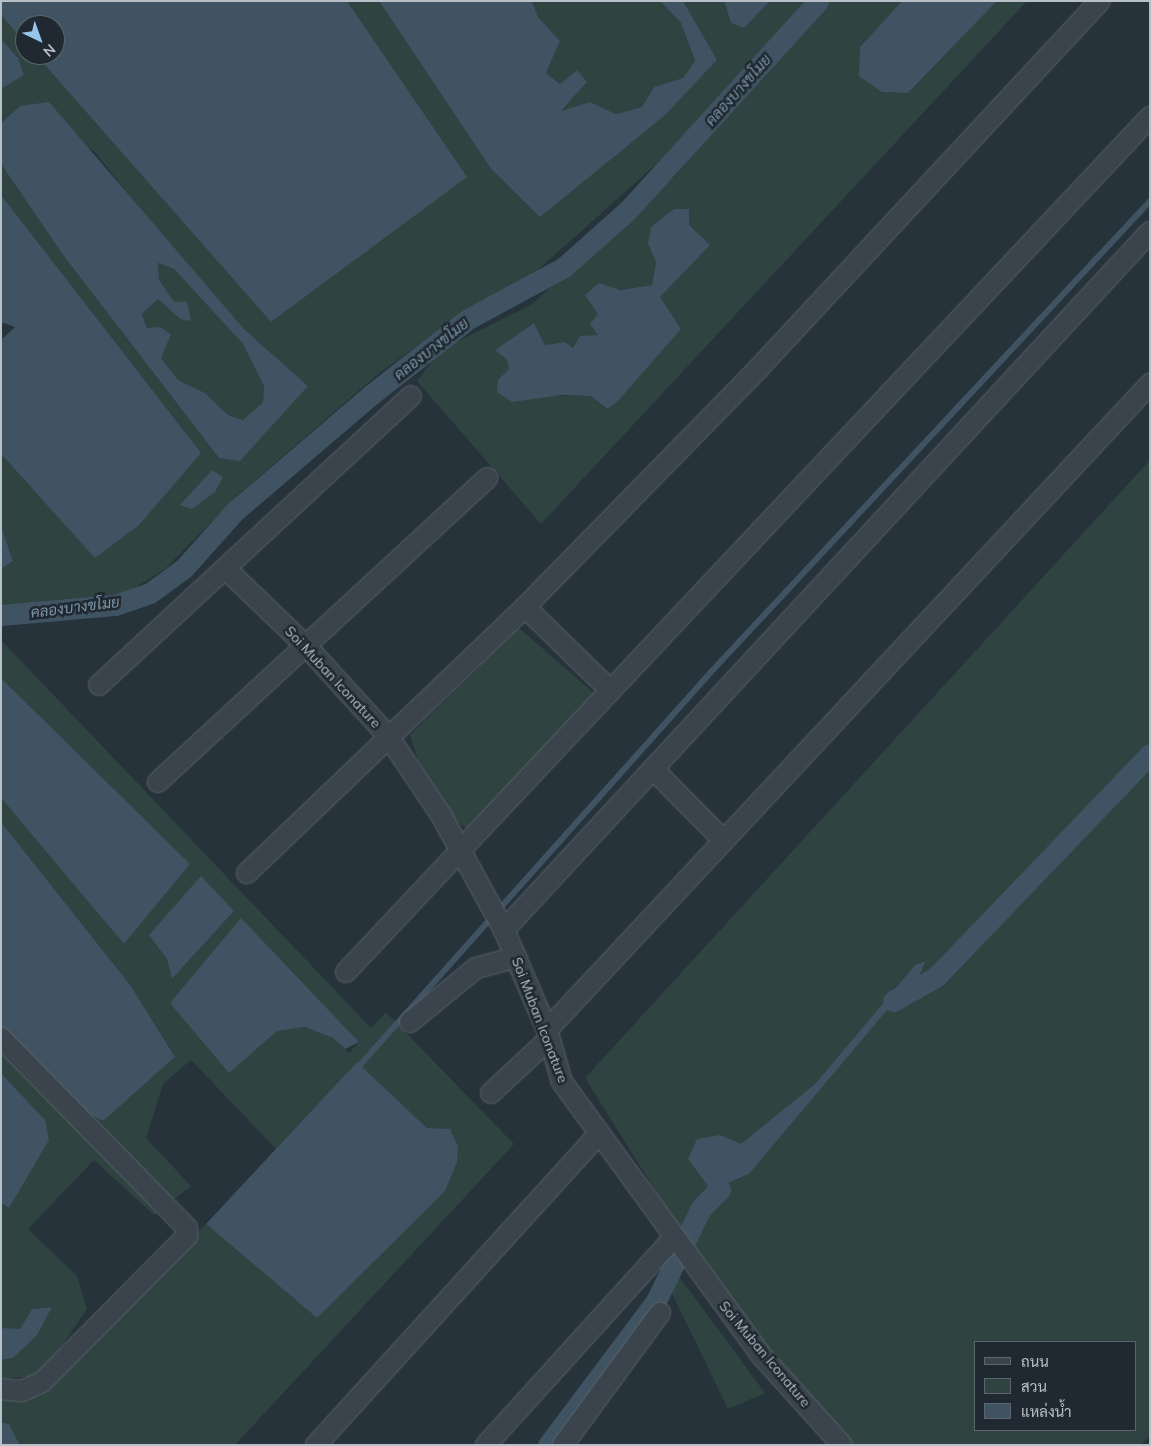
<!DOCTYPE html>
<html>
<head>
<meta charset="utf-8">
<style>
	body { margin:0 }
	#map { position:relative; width:1151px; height:1446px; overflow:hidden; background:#27333b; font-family:Mulish,Sarabun,sans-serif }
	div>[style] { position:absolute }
	.green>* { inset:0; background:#2f4340 }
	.water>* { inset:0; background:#3f5362 }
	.stream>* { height:6px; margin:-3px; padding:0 3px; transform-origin:3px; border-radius:3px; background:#3f5362 }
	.canal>* { height:21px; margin:-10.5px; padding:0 10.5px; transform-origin:10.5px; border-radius:10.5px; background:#3f5362 }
	.roads { filter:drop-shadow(0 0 1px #59626a) drop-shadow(0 0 1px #59626a) }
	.street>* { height:20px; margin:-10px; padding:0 10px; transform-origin:10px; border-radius:10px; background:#3b444c }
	span { translate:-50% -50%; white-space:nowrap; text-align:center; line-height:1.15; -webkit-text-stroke:5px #202931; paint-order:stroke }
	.street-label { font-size:14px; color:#b7bfc7 }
	.water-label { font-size:15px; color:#7b94a6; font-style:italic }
	.frame { position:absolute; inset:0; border:2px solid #b7bfc7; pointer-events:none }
	.legend { position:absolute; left:974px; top:1341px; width:162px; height:90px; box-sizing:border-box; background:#202931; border:1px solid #5c656d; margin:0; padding:6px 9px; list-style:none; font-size:15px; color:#b7bfc7 }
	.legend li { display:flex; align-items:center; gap:10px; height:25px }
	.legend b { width:25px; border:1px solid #5c656d }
	.north { position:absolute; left:15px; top:15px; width:50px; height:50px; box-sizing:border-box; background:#202931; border:1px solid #5c656d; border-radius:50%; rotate:138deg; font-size:14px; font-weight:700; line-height:20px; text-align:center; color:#b7bfc7 }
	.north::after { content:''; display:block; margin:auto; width:18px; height:22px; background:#97c4eb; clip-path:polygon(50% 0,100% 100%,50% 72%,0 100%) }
</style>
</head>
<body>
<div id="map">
	<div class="green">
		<div style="clip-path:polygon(347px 1px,379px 1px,491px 169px,540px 217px,717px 60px,683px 1px,724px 1px,731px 23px,744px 28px,770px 1px,810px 1px,662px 159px,531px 276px,474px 305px,378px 374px,238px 495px,165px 569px,128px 592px,103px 600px,1px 605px,1px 569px,13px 561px,1px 526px,1px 454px,33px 490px,200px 453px,1px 195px,1px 164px,63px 255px,219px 458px,308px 386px,244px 329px,165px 241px,95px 152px,20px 106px,1px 123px,1px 89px,24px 74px,18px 58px,1px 39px,1px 15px,25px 43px,25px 55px,36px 55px,271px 322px,466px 177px)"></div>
		<div style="clip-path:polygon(532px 1px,660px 1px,681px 23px,695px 62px,683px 78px,654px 87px,642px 107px,616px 114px,590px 102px,560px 112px,587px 82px,560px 84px,546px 73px,560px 41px,538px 17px)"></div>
		<div style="clip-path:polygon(evenodd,823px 1px,902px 1px,860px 47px,882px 92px,908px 93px,997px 1px,1027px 1px,541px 524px,417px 381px,442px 349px,531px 305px,674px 177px,823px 1px,648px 244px,710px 245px,659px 297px,681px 329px,606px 409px,591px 396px,531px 396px,512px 402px,498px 380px,509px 370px,507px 360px,495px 350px,534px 323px,545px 345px,565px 342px,573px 349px,599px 335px,599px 283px,619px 290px,652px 285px,656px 262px,648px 244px)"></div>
		<div style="clip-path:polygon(157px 263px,174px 269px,243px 344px,264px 386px,263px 402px,243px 420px,228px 415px,205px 393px,178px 380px,161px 358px,142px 314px,158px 299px,180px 319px,159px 280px)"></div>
		<div style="clip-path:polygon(evenodd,1150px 460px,1150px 1435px,1141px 1445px,853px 1445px,766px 1351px,714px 1284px,585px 1078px,1150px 460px,926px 962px,915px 987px,922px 994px,893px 1002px,749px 1174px,728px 1183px,700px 1210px,693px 1202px,708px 1186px,720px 1135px,741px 1145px,815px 1084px,915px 965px,926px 962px,1150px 460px,975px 1342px,1135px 1342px,1135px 1430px,975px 1430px,975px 1342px)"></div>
		<div style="clip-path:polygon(519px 628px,596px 695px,467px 829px,452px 819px,418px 760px,410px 735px)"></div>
		<div style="clip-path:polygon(evenodd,1px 640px,371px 1028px,386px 1012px,514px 1144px,235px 1445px,20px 1445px,9px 1424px,1px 1422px,1px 1399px,17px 1400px,50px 1384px,206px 1224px,317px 1318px,427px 1128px,357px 1062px,276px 1149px,191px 1060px,163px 1084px,146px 1138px,191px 1186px,154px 1215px,94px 1160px,28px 1229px,77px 1276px,87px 1309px,51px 1362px,35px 1376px,1px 1379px,1px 1360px,13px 1358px,51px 1307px,32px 1309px,21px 1330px,1px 1328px,1px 1203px,9px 1208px,45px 1120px,1px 1073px,1px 1026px,89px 1114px,102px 1121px,175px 1057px,131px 986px,1px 822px,1px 798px,124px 943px,189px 864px,1px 678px,1px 640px,234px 911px,173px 978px,172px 978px,167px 959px,234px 911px,1px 640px,241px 919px,359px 1042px,349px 1053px,333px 1038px,305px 1027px,277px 1031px,241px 919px)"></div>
		<div style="clip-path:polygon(674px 1270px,698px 1302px,765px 1393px,728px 1409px,665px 1279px)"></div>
	</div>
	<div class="water">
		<div style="clip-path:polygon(1px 1px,347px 1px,467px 177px,271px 322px,36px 55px,55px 55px,55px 25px,25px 25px,25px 43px,1px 15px)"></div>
		<div style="clip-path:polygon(379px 1px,532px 1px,538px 17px,560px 41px,546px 73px,560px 84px,577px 70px,587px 82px,561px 111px,590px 102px,616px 114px,642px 107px,654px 87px,683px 78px,695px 61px,681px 23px,660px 1px,683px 1px,717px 60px,664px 116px,540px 217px,491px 169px)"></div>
		<div style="clip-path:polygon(724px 1px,770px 1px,744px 28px,731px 23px)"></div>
		<div style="clip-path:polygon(902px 1px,997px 1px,908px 93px,882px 92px,859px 76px,860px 47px)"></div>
		<div style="clip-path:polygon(1px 39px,18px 58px,24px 75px,1px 89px)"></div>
		<div style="clip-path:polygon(evenodd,49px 102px,244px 329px,308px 386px,240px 461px,219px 458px,63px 255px,1px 164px,1px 123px,20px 106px,49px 102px,158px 263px,174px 269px,243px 344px,264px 386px,263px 402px,243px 420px,228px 415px,205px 393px,178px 380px,161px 358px,171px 334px,160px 327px,147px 328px,142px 314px,158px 299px,180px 319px,191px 321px,187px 301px,174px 302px,159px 280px,158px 263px)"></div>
		<div style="clip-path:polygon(1px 195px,201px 453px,139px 525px,95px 558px,1px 454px,1px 340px,15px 327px,1px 322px)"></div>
		<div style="clip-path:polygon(674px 209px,689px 209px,689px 225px,710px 245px,660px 297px,681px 329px,617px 402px,607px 409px,591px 396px,562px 395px,512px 402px,497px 392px,498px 380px,509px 369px,507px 360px,495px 350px,534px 323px,545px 345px,565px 342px,573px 348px,580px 336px,598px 335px,590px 324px,598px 314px,585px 295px,599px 283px,620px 290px,652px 285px,656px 262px,648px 244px,651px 227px)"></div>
		<div style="clip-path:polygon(212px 470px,223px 477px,215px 492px,192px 509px,180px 505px)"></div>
		<div style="clip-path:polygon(1px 526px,13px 561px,1px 569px)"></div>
		<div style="clip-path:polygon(1px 678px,190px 864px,124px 944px,1px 798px)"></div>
		<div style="clip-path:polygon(1px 822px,131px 986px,175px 1057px,103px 1121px,89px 1114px,1px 1026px)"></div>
		<div style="clip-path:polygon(201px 876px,234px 911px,172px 979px,167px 959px,149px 935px)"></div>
		<div style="clip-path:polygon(241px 918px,359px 1042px,345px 1049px,333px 1038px,305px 1027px,277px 1031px,229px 1073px,170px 1003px)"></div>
		<div style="clip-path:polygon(926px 961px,915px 986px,922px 994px,893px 1003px,749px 1174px,728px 1183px,700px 1210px,693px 1202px,708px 1186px,688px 1159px,697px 1139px,720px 1135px,741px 1144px,815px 1084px,915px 965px)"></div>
		<div style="clip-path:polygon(357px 1062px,427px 1128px,450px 1129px,458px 1146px,457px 1162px,445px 1191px,317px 1318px,206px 1224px)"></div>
		<div style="clip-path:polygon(1px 1073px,45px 1120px,49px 1140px,9px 1208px,1px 1203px)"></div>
		<div style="clip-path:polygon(52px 1307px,37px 1335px,13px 1358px,1px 1360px,1px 1328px,20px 1329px,32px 1309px)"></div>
		<div style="clip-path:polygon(1px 1422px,9px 1424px,20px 1445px,1px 1445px)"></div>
	</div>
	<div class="stream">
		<div style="left:360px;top:1065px;width:527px;rotate:-48.23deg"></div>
		<div style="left:711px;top:672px;width:644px;rotate:-47.01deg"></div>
	</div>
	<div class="canal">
		<div style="left:1px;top:615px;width:114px;rotate:-5deg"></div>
		<div style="left:115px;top:605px;width:37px;rotate:-19deg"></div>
		<div style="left:150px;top:593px;width:42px;rotate:-36.3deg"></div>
		<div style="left:184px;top:568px;width:76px;rotate:-48.2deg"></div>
		<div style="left:235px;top:511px;width:180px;rotate:-40.5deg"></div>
		<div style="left:372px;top:394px;width:122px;rotate:-38deg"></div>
		<div style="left:468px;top:319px;width:109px;rotate:-28.4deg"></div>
		<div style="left:564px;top:267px;width:87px;rotate:-41.7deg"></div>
		<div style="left:629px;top:209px;width:281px;rotate:-47.7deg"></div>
		<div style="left:893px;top:1001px;width:49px;rotate:-29.2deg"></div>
		<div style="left:936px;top:977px;width:309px;rotate:-46.2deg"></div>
		<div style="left:548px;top:1445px;width:180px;rotate:-53.1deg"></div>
		<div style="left:656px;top:1301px;width:101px;rotate:-64.2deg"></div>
		<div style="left:700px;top:1210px;width:29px;rotate:-46deg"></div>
	</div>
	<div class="roads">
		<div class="street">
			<div style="left:228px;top:571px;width:111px;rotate:43.9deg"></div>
			<div style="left:308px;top:648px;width:119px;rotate:47.7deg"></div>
			<div style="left:388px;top:736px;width:95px;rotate:56.1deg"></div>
			<div style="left:441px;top:815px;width:131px;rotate:61.3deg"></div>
			<div style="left:504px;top:930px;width:109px;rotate:66.7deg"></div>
			<div style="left:547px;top:1030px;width:54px;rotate:73.9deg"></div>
			<div style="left:562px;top:1082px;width:336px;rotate:53.9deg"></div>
			<div style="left:760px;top:1354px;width:122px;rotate:48deg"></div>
			<div style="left:525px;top:607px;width:117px;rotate:44.3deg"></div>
			<div style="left:99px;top:685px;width:425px;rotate:-42.8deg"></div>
			<div style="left:653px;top:769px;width:100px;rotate:45.4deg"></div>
			<div style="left:158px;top:782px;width:448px;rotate:-42.7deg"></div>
			<div style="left:247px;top:873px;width:385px;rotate:-43.7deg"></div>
			<div style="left:525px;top:607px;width:333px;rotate:-45.6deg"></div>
			<div style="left:758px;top:369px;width:502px;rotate:-47.1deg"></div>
			<div style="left:504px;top:930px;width:951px;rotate:-47.22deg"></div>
			<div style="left:346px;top:972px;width:1174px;rotate:-46.76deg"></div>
			<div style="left:410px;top:1022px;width:85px;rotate:-39.3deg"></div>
			<div style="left:476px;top:968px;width:42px;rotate:-15deg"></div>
			<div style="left:547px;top:1030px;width:884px;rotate:-46.97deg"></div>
			<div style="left:1px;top:1038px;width:266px;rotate:45.6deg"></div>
			<div style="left:187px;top:1228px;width:8px;rotate:90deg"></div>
			<div style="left:187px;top:1236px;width:206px;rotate:134.8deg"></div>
			<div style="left:42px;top:1382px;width:22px;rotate:156deg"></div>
			<div style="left:22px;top:1391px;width:21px;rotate:-175deg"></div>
			<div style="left:491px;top:1093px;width:78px;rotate:-42.9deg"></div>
			<div style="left:316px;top:1445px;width:418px;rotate:-47.7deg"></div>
			<div style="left:486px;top:1445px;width:278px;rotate:-47.8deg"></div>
			<div style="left:563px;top:1445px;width:164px;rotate:-53.7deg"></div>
		</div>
	</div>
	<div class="street-label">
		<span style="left:333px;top:677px;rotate:47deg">Soi Muban Iconature</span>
		<span style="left:540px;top:1020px;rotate:69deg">Soi Muban Iconature</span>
		<span style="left:765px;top:1354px;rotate:50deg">Soi Muban Iconature</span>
	</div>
	<div class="water-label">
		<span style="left:738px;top:90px;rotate:-48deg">คลองบางขโมย</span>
		<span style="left:431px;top:349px;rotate:-38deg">คลองบางขโมย</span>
		<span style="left:75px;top:607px;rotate:-7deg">คลองบางขโมย</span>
	</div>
	<div class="frame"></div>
	<ul class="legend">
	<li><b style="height:6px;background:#3b444c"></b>ถนน</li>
	<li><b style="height:14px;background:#2f4340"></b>สวน</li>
	<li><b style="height:14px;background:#3f5362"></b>แหล่งน้ำ</li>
	</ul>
	<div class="north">N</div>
</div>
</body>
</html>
